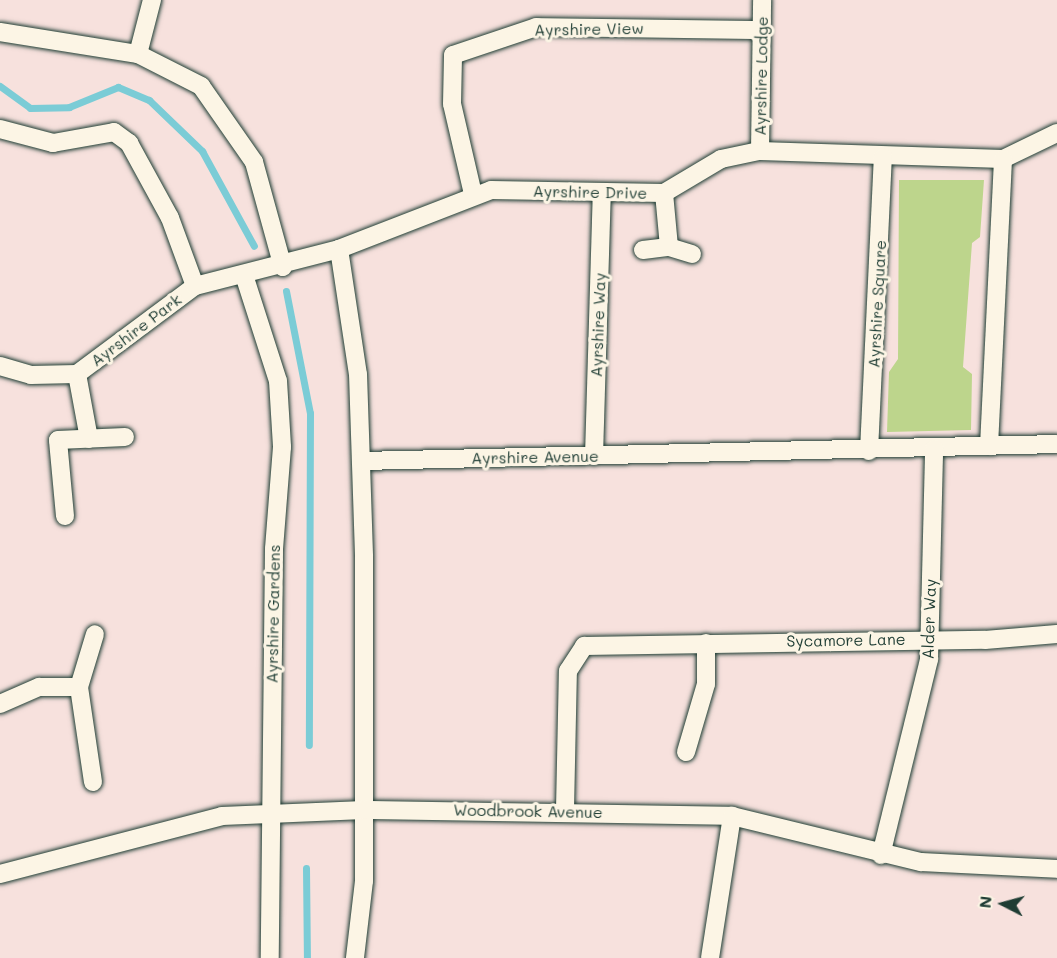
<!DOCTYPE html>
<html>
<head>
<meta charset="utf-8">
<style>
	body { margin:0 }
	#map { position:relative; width:1057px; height:958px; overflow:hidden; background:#f7e1dd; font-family:Mali,sans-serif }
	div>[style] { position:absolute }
	.green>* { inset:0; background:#bdd58c }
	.stream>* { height:7px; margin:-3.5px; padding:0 3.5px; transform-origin:3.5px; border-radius:3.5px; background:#7bccd6 }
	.roads { filter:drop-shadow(0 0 2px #1f3d34) drop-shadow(0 0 2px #1f3d34) }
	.street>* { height:18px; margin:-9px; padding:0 9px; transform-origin:9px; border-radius:9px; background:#fcf5e5 }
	span { translate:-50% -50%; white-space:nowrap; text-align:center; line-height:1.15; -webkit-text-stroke:6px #fcf5e5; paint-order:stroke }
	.street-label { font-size:16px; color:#1f3d34 }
	.north { position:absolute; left:973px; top:874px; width:60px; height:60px; -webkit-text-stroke:4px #fcf5e5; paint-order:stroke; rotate:276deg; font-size:16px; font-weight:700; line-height:24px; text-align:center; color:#1f3d34 }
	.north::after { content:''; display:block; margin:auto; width:21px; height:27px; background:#1f3d34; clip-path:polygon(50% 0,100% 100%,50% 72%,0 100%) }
</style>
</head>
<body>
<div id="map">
	<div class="green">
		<div style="clip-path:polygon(899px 180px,984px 180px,980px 237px,972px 243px,963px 367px,972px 374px,971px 430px,887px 432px,889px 372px,898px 359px)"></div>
	</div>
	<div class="stream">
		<div style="left:0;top:86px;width:37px;rotate:36deg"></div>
		<div style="left:30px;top:108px;width:39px;rotate:-1deg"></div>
		<div style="left:69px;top:107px;width:53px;rotate:-22.2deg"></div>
		<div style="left:118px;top:87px;width:34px;rotate:23deg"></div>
		<div style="left:149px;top:100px;width:74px;rotate:43.9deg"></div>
		<div style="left:202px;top:151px;width:108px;rotate:61.3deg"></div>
		<div style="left:286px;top:291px;width:124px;rotate:78.9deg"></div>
		<div style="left:310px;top:413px;width:332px;rotate:90.2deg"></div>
		<div style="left:306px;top:868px;width:90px;rotate:89.4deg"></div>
	</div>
	<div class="roads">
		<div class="street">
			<div style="left:0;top:32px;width:140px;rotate:9.1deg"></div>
			<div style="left:138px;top:54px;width:71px;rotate:26.9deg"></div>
			<div style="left:201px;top:86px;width:93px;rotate:55.1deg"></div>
			<div style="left:254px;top:162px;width:109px;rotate:74.6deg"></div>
			<div style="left:138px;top:54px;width:56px;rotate:-75.5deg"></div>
			<div style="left:0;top:129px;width:55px;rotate:14.8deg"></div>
			<div style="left:53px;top:143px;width:62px;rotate:-10.2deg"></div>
			<div style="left:114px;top:132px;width:19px;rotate:36deg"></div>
			<div style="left:129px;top:143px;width:85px;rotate:61.3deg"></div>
			<div style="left:170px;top:218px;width:72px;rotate:69.8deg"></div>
			<div style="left:760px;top:151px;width:151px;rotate:-89.2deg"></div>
			<div style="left:664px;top:193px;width:54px;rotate:84.7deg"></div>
			<div style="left:473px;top:194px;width:92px;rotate:-103.1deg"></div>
			<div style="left:452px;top:104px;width:49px;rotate:-88.8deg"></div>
			<div style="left:453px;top:55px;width:88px;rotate:-18.6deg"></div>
			<div style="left:536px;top:27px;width:226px;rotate:0.8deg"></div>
			<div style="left:339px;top:249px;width:126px;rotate:81.4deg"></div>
			<div style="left:358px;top:374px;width:183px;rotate:88.1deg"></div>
			<div style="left:364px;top:557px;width:324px;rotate:90deg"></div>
			<div style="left:364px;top:881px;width:78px;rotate:96.7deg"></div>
			<div style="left:643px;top:250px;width:26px;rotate:-7deg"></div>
			<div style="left:669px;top:247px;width:24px;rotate:17deg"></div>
			<div style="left:244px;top:275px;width:111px;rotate:72.2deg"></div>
			<div style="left:278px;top:381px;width:66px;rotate:86.5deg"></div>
			<div style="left:282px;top:447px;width:102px;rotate:94.5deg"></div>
			<div style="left:274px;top:549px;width:409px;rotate:90.6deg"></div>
			<div style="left:0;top:366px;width:32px;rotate:16deg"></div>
			<div style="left:31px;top:375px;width:46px;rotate:-1.2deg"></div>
			<div style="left:77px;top:374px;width:147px;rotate:-36.7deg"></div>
			<div style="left:195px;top:286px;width:149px;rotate:-14.4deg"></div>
			<div style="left:339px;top:249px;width:163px;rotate:-21.2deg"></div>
			<div style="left:491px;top:190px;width:173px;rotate:1deg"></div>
			<div style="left:664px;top:193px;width:66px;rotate:-30.8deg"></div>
			<div style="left:721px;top:159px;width:40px;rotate:-12deg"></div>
			<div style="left:760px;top:151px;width:243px;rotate:1.9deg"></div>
			<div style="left:1003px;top:159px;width:60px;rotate:-25.7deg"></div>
			<div style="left:77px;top:374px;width:66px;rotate:79.5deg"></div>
			<div style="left:989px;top:446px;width:287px;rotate:-87.2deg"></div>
			<div style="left:869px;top:451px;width:294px;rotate:-87.3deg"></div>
			<div style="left:594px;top:456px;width:262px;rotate:-88.3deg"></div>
			<div style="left:362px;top:461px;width:695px;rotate:-1.4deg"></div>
			<div style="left:65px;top:516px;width:76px;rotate:-95.3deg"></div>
			<div style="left:58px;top:440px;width:67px;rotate:-2.6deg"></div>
			<div style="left:0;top:704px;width:43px;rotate:-23.6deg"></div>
			<div style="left:39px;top:687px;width:40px"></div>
			<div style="left:686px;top:752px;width:71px;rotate:-73.6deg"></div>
			<div style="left:706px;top:684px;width:41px;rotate:-90deg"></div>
			<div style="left:93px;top:782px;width:96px;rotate:-98.4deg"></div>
			<div style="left:79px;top:687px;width:55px;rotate:-73.2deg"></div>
			<div style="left:565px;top:810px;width:139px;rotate:-88.8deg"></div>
			<div style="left:568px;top:671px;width:30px;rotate:-57deg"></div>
			<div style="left:584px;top:646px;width:401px;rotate:-0.9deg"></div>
			<div style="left:985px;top:640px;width:72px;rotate:-4.8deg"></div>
			<div style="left:881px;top:855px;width:202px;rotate:-76.2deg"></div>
			<div style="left:929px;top:659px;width:210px;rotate:-88.6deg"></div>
			<div style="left:0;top:874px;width:229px;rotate:-14.6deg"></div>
			<div style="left:222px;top:816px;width:142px;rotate:-2.4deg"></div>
			<div style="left:364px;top:810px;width:368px;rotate:0.9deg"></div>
			<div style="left:732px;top:816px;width:195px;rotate:13.7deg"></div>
			<div style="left:921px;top:862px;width:136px;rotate:2.9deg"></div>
			<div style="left:710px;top:958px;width:144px;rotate:-81.2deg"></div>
		</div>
	</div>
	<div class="street-label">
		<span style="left:589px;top:29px;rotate:-1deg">Ayrshire View</span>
		<span style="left:761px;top:76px;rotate:-89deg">Ayrshire Lodge</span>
		<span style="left:590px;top:192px;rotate:1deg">Ayrshire Drive</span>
		<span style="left:877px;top:304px;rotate:-87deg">Ayrshire Square</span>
		<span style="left:598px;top:325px;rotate:-88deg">Ayrshire Way</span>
		<span style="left:136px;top:330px;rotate:-37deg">Ayrshire Park</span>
		<span style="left:535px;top:457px;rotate:-1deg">Ayrshire Avenue</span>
		<span style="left:273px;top:614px;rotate:-89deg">Ayrshire Gardens</span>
		<span style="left:929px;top:619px;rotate:-88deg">Alder Way</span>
		<span style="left:846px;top:640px;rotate:-1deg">Sycamore Lane</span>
		<span style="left:528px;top:811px;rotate:1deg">Woodbrook Avenue</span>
	</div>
	<div class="north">N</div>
</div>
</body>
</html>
